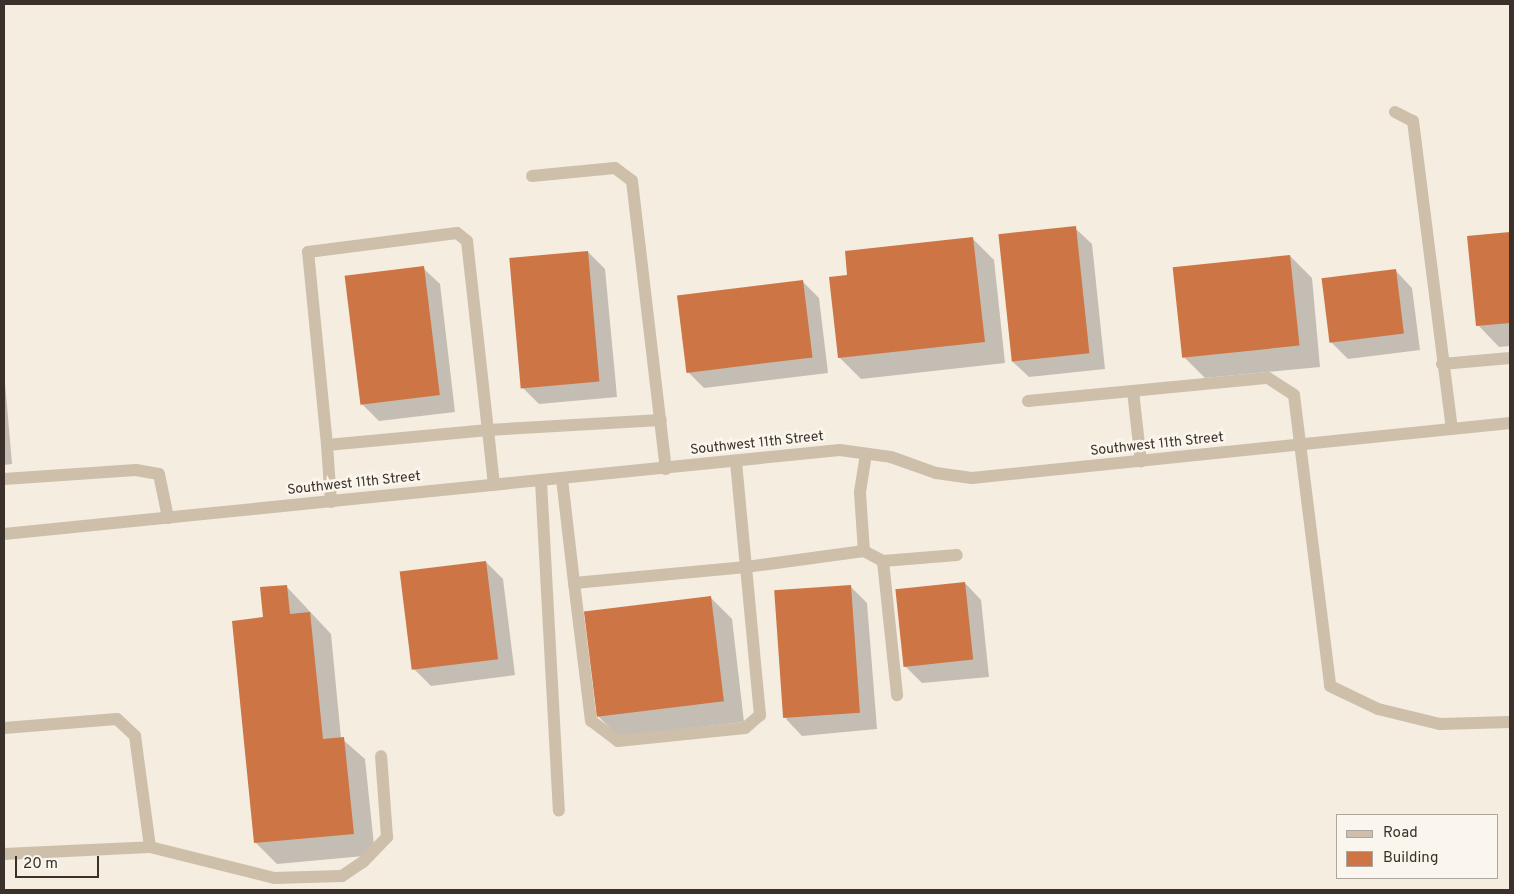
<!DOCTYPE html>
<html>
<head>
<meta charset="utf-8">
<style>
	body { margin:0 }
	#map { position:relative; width:1514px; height:894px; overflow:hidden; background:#f5ede0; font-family:Overpass,sans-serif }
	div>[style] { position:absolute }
	.shadow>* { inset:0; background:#0003 }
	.building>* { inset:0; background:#cd7545; transform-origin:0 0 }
	.minor>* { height:12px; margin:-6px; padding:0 6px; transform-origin:6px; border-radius:6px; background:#cebfaa }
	span { translate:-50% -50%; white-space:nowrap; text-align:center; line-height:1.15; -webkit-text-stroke:5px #fbf6ed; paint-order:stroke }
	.street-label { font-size:14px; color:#3b312a }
	.frame { position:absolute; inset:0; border:5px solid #3b312a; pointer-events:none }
	.legend { position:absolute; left:1336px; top:814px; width:162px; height:65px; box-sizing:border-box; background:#fbf6ed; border:1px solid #aea79f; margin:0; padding:6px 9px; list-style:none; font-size:15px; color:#3b312a }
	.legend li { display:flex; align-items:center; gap:10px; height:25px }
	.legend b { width:25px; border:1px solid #aea79f }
	.scale { position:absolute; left:15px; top:856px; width:84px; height:22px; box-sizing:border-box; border:2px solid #3b312a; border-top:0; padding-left:6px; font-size:15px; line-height:18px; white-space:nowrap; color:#3b312a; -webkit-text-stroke:4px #fbf6ed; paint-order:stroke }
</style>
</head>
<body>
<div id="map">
	<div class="shadow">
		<div style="clip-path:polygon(1075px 228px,1092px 244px,1105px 369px,1029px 377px,1012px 361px)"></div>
		<div style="clip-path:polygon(1510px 233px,1510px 346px,1499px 347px,1478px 325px,1469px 237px)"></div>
		<div style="clip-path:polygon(973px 239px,994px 260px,1005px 363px,861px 379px,839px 357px,849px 276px)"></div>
		<div style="clip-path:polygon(588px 252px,605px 269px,617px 397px,539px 404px,522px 387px)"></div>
		<div style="clip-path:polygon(1290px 256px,1312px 278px,1320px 367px,1205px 378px,1183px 356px)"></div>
		<div style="clip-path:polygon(423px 268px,440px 284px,455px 412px,379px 421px,362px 404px)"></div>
		<div style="clip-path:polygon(1396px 271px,1412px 288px,1420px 350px,1348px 359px,1331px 342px)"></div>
		<div style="clip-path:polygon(802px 281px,819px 298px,828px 373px,704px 388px,687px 371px)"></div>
		<div style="clip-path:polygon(4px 371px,12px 464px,4px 465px)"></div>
		<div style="clip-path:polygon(486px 562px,503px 579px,515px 675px,431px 686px,414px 669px)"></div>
		<div style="clip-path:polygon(965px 583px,981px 600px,989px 677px,922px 683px,905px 666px)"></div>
		<div style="clip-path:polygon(286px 586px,331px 634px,341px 738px,365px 759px,375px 855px,277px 864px,256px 843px,233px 622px,264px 619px)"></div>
		<div style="clip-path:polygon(850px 586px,867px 603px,877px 729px,802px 736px,786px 719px)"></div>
		<div style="clip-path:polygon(711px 598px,732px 619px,744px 722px,618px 736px,597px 715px)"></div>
	</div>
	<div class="building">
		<div style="left:1076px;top:226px;width:128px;height:78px;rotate:84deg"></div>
		<div style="clip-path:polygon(1510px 232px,1510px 323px,1476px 326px,1467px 236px)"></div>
		<div style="clip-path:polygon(973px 237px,985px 342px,838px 358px,829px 277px,847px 275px,845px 251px)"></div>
		<div style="left:588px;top:251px;width:131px;height:79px;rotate:85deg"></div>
		<div style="left:1290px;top:255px;width:91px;height:118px;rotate:84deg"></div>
		<div style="left:424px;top:266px;width:130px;height:80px;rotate:83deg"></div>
		<div style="left:1396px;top:269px;width:65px;height:75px;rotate:83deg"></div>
		<div style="left:803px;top:280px;width:78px;height:127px;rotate:83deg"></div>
		<div style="left:486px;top:561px;width:99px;height:87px;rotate:83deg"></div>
		<div style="left:965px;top:582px;width:78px;height:70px;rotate:84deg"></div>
		<div style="clip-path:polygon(287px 585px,290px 614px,310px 612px,323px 739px,344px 737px,354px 834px,254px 843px,232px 621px,263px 617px,260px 587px)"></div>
		<div style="left:851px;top:585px;width:128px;height:77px;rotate:86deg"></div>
		<div style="left:711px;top:596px;width:106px;height:128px;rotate:83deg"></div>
	</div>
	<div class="minor">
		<div style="left:1395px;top:112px;width:20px;rotate:27deg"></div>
		<div style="left:1413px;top:121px;width:310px;rotate:82.8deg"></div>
		<div style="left:532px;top:176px;width:83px;rotate:-5.5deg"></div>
		<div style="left:615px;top:168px;width:21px;rotate:37deg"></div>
		<div style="left:632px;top:181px;width:290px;rotate:83.3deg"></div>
		<div style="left:1442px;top:364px;width:68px;rotate:-5deg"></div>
		<div style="left:1133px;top:391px;width:71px;rotate:83.6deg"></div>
		<div style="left:1028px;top:401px;width:241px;rotate:-5.5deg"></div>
		<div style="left:1268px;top:378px;width:31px;rotate:33deg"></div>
		<div style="left:1294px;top:395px;width:293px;rotate:82.9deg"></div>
		<div style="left:1330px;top:686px;width:53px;rotate:25.6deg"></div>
		<div style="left:1378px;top:709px;width:64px;rotate:13.6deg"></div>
		<div style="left:1440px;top:724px;width:70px;rotate:-1.6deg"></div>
		<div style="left:327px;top:445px;width:194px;rotate:-95.6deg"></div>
		<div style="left:308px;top:252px;width:150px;rotate:-7.3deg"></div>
		<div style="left:457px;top:233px;width:13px;rotate:39deg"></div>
		<div style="left:467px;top:241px;width:190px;rotate:83.7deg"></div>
		<div style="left:488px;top:430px;width:173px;rotate:-3.3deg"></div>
		<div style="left:866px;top:454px;width:39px;rotate:99deg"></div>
		<div style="left:860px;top:493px;width:58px;rotate:86.1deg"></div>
		<div style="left:864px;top:551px;width:21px;rotate:28deg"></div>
		<div style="left:883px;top:561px;width:74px;rotate:-4.6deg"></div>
		<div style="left:736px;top:462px;width:105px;rotate:84.6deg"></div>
		<div style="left:746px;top:567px;width:119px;rotate:-7.7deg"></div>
		<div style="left:4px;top:479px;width:132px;rotate:-3.9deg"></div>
		<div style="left:136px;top:470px;width:23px;rotate:10deg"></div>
		<div style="left:159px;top:474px;width:45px;rotate:78.4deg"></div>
		<div style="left:562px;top:479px;width:105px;rotate:83.4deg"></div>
		<div style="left:574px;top:583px;width:173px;rotate:-5.3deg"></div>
		<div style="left:746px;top:567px;width:149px;rotate:84.6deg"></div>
		<div style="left:760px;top:715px;width:20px;rotate:139deg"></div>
		<div style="left:745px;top:728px;width:128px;rotate:174.2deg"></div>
		<div style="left:618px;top:741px;width:34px;rotate:-143deg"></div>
		<div style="left:591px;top:721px;width:139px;rotate:-97deg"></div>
		<div style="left:541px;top:481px;width:330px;rotate:86.9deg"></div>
		<div style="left:331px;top:502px;width:57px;rotate:-94deg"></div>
		<div style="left:327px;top:445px;width:162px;rotate:-5.3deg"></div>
		<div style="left:488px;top:430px;width:55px;rotate:83.8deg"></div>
		<div style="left:4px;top:534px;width:840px;rotate:-5.74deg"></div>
		<div style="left:840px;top:450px;width:51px;rotate:7.8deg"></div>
		<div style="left:891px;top:457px;width:48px;rotate:19.6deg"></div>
		<div style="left:936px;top:473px;width:36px;rotate:8deg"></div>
		<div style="left:972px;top:478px;width:541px;rotate:-5.84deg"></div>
		<div style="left:883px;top:561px;width:135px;rotate:84deg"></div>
		<div style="left:4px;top:728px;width:113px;rotate:-4.6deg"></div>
		<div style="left:117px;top:719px;width:25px;rotate:43deg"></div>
		<div style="left:135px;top:736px;width:112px;rotate:82.3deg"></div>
		<div style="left:4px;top:854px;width:146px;rotate:-2.7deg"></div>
		<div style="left:150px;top:847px;width:128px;rotate:14deg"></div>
		<div style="left:274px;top:878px;width:68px;rotate:-1.7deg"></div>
		<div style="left:342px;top:876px;width:25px;rotate:-34deg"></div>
		<div style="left:363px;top:862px;width:35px;rotate:-46deg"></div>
		<div style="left:387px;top:837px;width:81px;rotate:-94.2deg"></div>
	</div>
	<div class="street-label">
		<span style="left:757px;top:444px;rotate:-6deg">Southwest 11th Street</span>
		<span style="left:1157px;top:445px;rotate:-6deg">Southwest 11th Street</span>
		<span style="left:354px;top:484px;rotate:-6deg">Southwest 11th Street</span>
	</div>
	<div class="frame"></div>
	<ul class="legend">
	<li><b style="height:6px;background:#cebfaa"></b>Road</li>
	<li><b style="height:14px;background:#cd7545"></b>Building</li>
	</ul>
	<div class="scale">20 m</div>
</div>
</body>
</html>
